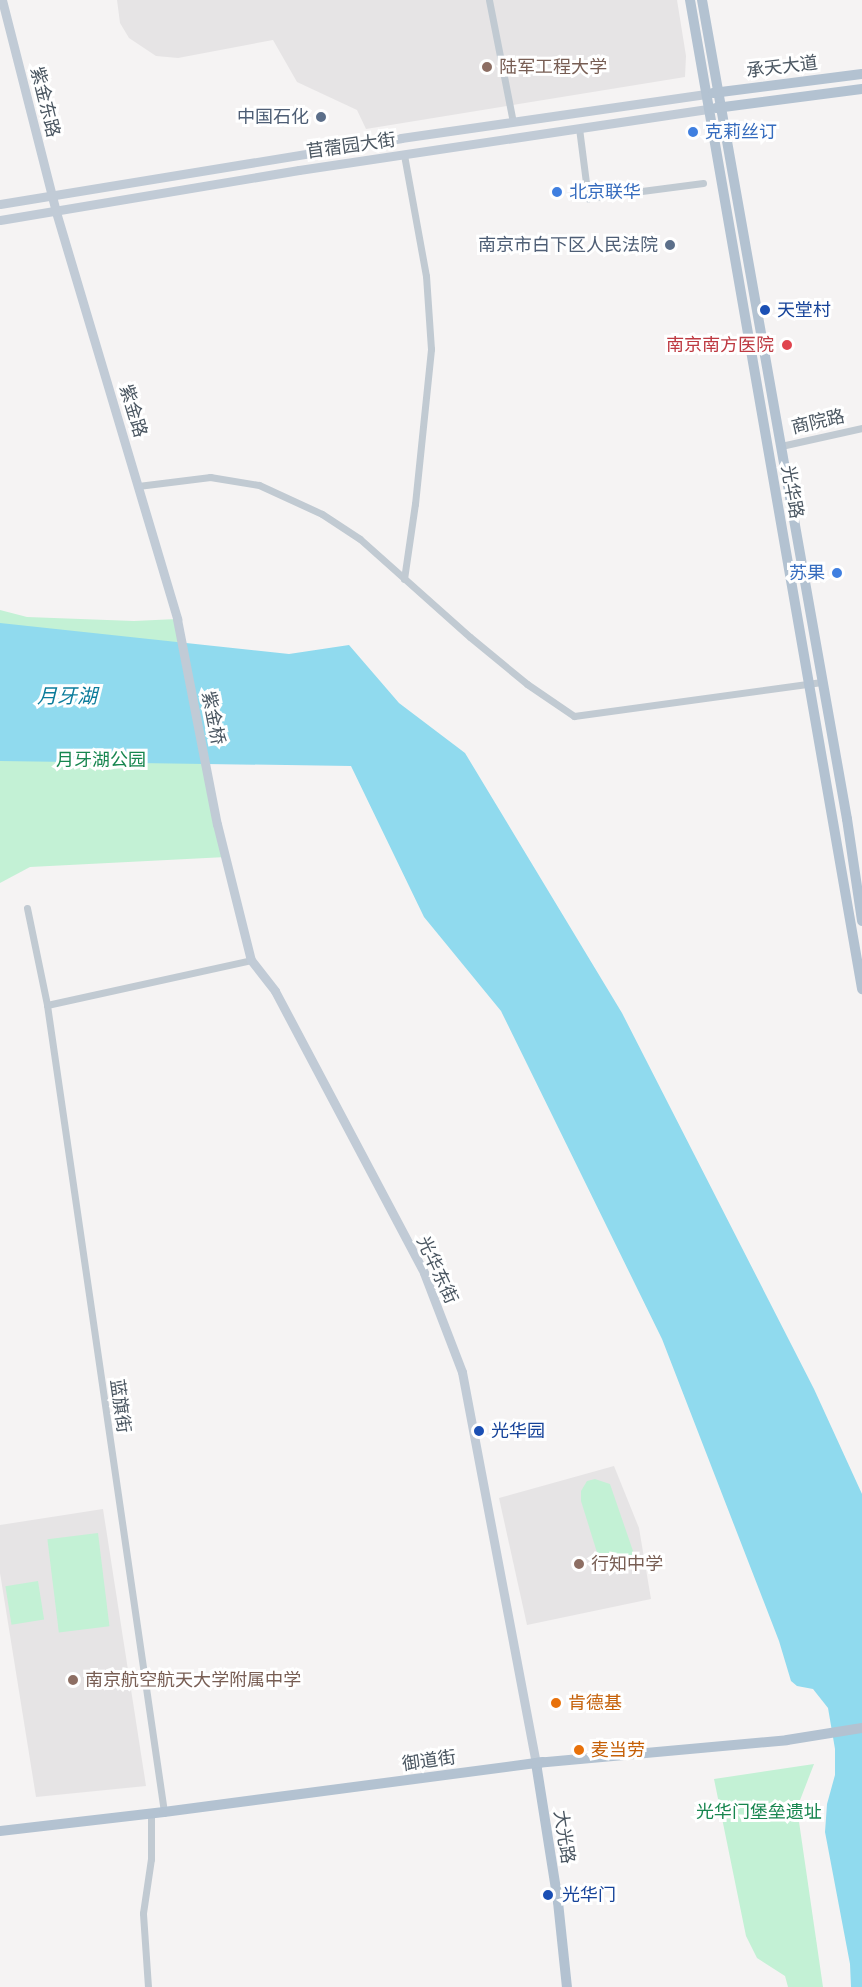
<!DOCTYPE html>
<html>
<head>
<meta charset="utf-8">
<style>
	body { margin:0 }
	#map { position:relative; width:862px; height:1987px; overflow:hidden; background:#f5f3f3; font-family:Rubik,"Noto Sans SC",sans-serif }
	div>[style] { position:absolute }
	.education>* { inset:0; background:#e6e4e5 }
	.green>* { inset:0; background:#c3f1d5; transform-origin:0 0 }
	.water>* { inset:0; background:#90daee }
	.street>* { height:7px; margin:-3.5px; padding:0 3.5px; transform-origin:3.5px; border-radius:3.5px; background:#c1cad2 }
	.secondary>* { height:9px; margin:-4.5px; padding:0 4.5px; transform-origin:4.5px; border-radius:4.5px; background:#c1cbd6 }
	.primary>* { height:10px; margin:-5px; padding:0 5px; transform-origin:5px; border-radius:5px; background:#b3c2d1 }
	.dots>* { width:16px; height:16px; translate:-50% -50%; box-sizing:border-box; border:3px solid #fff; border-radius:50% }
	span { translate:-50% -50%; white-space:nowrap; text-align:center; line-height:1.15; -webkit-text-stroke:6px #fff; paint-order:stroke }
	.education-label { font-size:18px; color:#785e54 }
	.left { translate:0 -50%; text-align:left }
	.street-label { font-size:18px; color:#4a5661 }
	.service-label { font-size:18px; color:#4e5e75 }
	.right { translate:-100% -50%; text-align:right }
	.shop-label { font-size:18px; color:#366cbe }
	.transit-label { font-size:18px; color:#164399 }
	.health-label { font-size:18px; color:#be3a42 }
	.park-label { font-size:18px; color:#17864f }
	.food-label { font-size:18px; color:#c56008 }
	.water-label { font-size:20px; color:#0c7c9b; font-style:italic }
</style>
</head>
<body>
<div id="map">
	<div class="education">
		<div style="clip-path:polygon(117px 0,677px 0,686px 56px,685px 77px,366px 129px,357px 110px,297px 82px,273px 40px,178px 58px,156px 56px,129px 38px,120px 23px)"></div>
		<div style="clip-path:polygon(614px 1466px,639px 1528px,651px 1599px,527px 1625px,499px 1498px)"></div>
		<div style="clip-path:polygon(103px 1509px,146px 1786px,36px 1797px,0 1573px,0 1525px)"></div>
	</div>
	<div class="green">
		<div style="clip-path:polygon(0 610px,27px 617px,134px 621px,177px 619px,226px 857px,30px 867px,0 883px)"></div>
		<div style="clip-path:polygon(595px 1479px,610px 1484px,633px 1551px,631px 1561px,621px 1569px,605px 1567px,600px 1562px,581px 1501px,581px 1491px,587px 1481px)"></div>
		<div style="left:98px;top:1533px;width:94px;height:51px;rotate:83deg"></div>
		<div style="left:38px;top:1581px;width:39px;height:33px;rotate:81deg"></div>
		<div style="clip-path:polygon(814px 1764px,797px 1808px,823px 1987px,788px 1987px,785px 1976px,757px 1958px,746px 1936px,714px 1779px)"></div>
	</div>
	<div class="water">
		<div style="clip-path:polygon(0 623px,289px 654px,349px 645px,399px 703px,465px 753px,622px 1013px,814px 1389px,862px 1494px,862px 1987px,851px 1987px,850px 1964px,825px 1832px,827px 1804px,835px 1775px,835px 1749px,828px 1708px,813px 1689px,797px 1686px,791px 1681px,779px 1641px,662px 1339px,501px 1011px,424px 917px,351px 766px,0 761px)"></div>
	</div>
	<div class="street">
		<div style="left:489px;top:0;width:124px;rotate:78.9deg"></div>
		<div style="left:579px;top:128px;width:71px;rotate:82.7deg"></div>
		<div style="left:588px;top:198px;width:116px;rotate:-7.4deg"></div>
		<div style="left:781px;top:446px;width:83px;rotate:-12.5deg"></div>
		<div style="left:138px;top:486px;width:73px;rotate:-7.1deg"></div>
		<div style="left:210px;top:477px;width:50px;rotate:9.3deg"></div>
		<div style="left:259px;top:485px;width:69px;rotate:24.7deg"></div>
		<div style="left:322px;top:514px;width:45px;rotate:33.3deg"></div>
		<div style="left:360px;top:539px;width:147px;rotate:41.7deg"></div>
		<div style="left:470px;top:637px;width:74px;rotate:39.5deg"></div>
		<div style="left:527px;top:684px;width:57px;rotate:34.2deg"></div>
		<div style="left:574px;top:716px;width:250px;rotate:-7.8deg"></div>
		<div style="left:404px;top:579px;width:76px;rotate:-81.7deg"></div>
		<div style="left:415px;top:504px;width:156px;rotate:-84.1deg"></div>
		<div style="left:431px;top:349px;width:73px;rotate:-93.9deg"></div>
		<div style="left:426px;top:276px;width:123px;rotate:-100.3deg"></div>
		<div style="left:27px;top:908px;width:99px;rotate:78.3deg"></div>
		<div style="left:47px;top:1005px;width:815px;rotate:81.75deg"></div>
		<div style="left:47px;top:1005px;width:209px;rotate:-12.4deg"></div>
		<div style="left:148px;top:1987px;width:74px;rotate:-93.9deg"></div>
		<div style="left:143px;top:1913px;width:55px;rotate:-81.6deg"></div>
		<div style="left:151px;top:1859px;width:45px;rotate:-90deg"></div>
	</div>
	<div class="secondary">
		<div style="left:2px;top:0;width:219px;rotate:75.7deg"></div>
		<div style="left:56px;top:212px;width:425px;rotate:73.4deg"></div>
		<div style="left:177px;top:619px;width:209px;rotate:79deg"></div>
		<div style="left:217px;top:824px;width:140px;rotate:76deg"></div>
		<div style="left:251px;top:960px;width:39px;rotate:52deg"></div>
		<div style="left:275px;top:991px;width:319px;rotate:62.1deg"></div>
		<div style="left:424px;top:1273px;width:106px;rotate:69deg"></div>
		<div style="left:462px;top:1372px;width:403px;rotate:79.3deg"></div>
		<div style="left:0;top:204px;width:406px;rotate:-9.3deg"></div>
		<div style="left:401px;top:138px;width:308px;rotate:-8.2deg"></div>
		<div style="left:0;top:220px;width:303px;rotate:-9.5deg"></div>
		<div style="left:299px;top:170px;width:413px;rotate:-8.5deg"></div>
	</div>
	<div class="primary">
		<div style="left:690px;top:0;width:1004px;rotate:80.13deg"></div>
		<div style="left:702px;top:0;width:832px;rotate:79.96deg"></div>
		<div style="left:847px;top:819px;width:103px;rotate:81.6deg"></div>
		<div style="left:713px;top:93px;width:150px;rotate:-7.3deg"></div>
		<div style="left:716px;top:108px;width:147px;rotate:-7.4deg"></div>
		<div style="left:543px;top:1762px;width:7px;rotate:172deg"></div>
		<div style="left:536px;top:1763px;width:141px;rotate:81deg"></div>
		<div style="left:558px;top:1902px;width:85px;rotate:84deg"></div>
		<div style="left:0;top:1831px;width:165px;rotate:-6.6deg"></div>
		<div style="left:164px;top:1812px;width:375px;rotate:-7.5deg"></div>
		<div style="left:536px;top:1763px;width:252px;rotate:-5.2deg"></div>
		<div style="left:787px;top:1740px;width:76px;rotate:-9.1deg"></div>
	</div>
	<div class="dots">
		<div style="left:487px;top:67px;background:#8d6e63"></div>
		<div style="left:321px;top:117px;background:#5c6f8a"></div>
		<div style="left:693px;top:132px;background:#3f7fe0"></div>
		<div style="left:557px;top:192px;background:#3f7fe0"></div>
		<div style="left:670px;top:245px;background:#5c6f8a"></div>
		<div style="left:765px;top:310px;background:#1a4fb4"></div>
		<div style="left:787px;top:345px;background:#e0444e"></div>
		<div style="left:837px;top:573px;background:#3f7fe0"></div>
		<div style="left:479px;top:1431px;background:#1a4fb4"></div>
		<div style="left:579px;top:1564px;background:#8d6e63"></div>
		<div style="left:73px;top:1680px;background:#8d6e63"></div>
		<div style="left:556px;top:1703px;background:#e8710a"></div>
		<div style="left:579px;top:1750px;background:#e8710a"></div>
		<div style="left:548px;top:1895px;background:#1a4fb4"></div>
	</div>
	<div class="education-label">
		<span class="left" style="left:499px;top:67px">陆军工程大学</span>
		<span class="left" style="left:591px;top:1564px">行知中学</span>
		<span class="left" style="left:85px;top:1680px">南京航空航天大学附属中学</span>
	</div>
	<div class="street-label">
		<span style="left:782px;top:67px;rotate:-7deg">承天大道</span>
		<span style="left:45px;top:102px;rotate:76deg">紫金东路</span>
		<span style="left:351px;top:146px;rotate:-8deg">苜蓿园大街</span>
		<span style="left:133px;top:411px;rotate:73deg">紫金路</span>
		<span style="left:818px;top:422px;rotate:-13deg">商院路</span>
		<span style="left:792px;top:492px;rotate:80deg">光华路</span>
		<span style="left:213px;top:718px;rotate:79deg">紫金桥</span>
		<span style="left:437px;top:1270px;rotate:65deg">光华东街</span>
		<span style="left:120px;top:1406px;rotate:82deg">蓝旗街</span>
		<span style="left:429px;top:1761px;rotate:-8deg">御道街</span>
		<span style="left:564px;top:1837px;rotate:81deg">大光路</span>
	</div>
	<div class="service-label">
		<span class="right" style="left:309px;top:117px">中国石化</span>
		<span class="right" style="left:658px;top:245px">南京市白下区人民法院</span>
	</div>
	<div class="shop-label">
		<span class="left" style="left:705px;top:132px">克莉丝订</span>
		<span class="left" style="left:569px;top:192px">北京联华</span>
		<span class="right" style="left:825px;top:573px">苏果</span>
	</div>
	<div class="transit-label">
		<span class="left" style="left:777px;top:310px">天堂村</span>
		<span class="left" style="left:491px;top:1431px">光华园</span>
		<span class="left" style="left:562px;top:1895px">光华门</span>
	</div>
	<div class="health-label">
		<span class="right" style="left:774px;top:345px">南京南方医院</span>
	</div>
	<div class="park-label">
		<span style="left:101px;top:760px">月牙湖公园</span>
		<span style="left:759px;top:1812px">光华门堡垒遗址</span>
	</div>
	<div class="food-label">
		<span class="left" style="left:568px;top:1703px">肯德基</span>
		<span class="left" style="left:591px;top:1750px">麦当劳</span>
	</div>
	<div class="water-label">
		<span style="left:67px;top:696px">月牙湖</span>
	</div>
</div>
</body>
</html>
